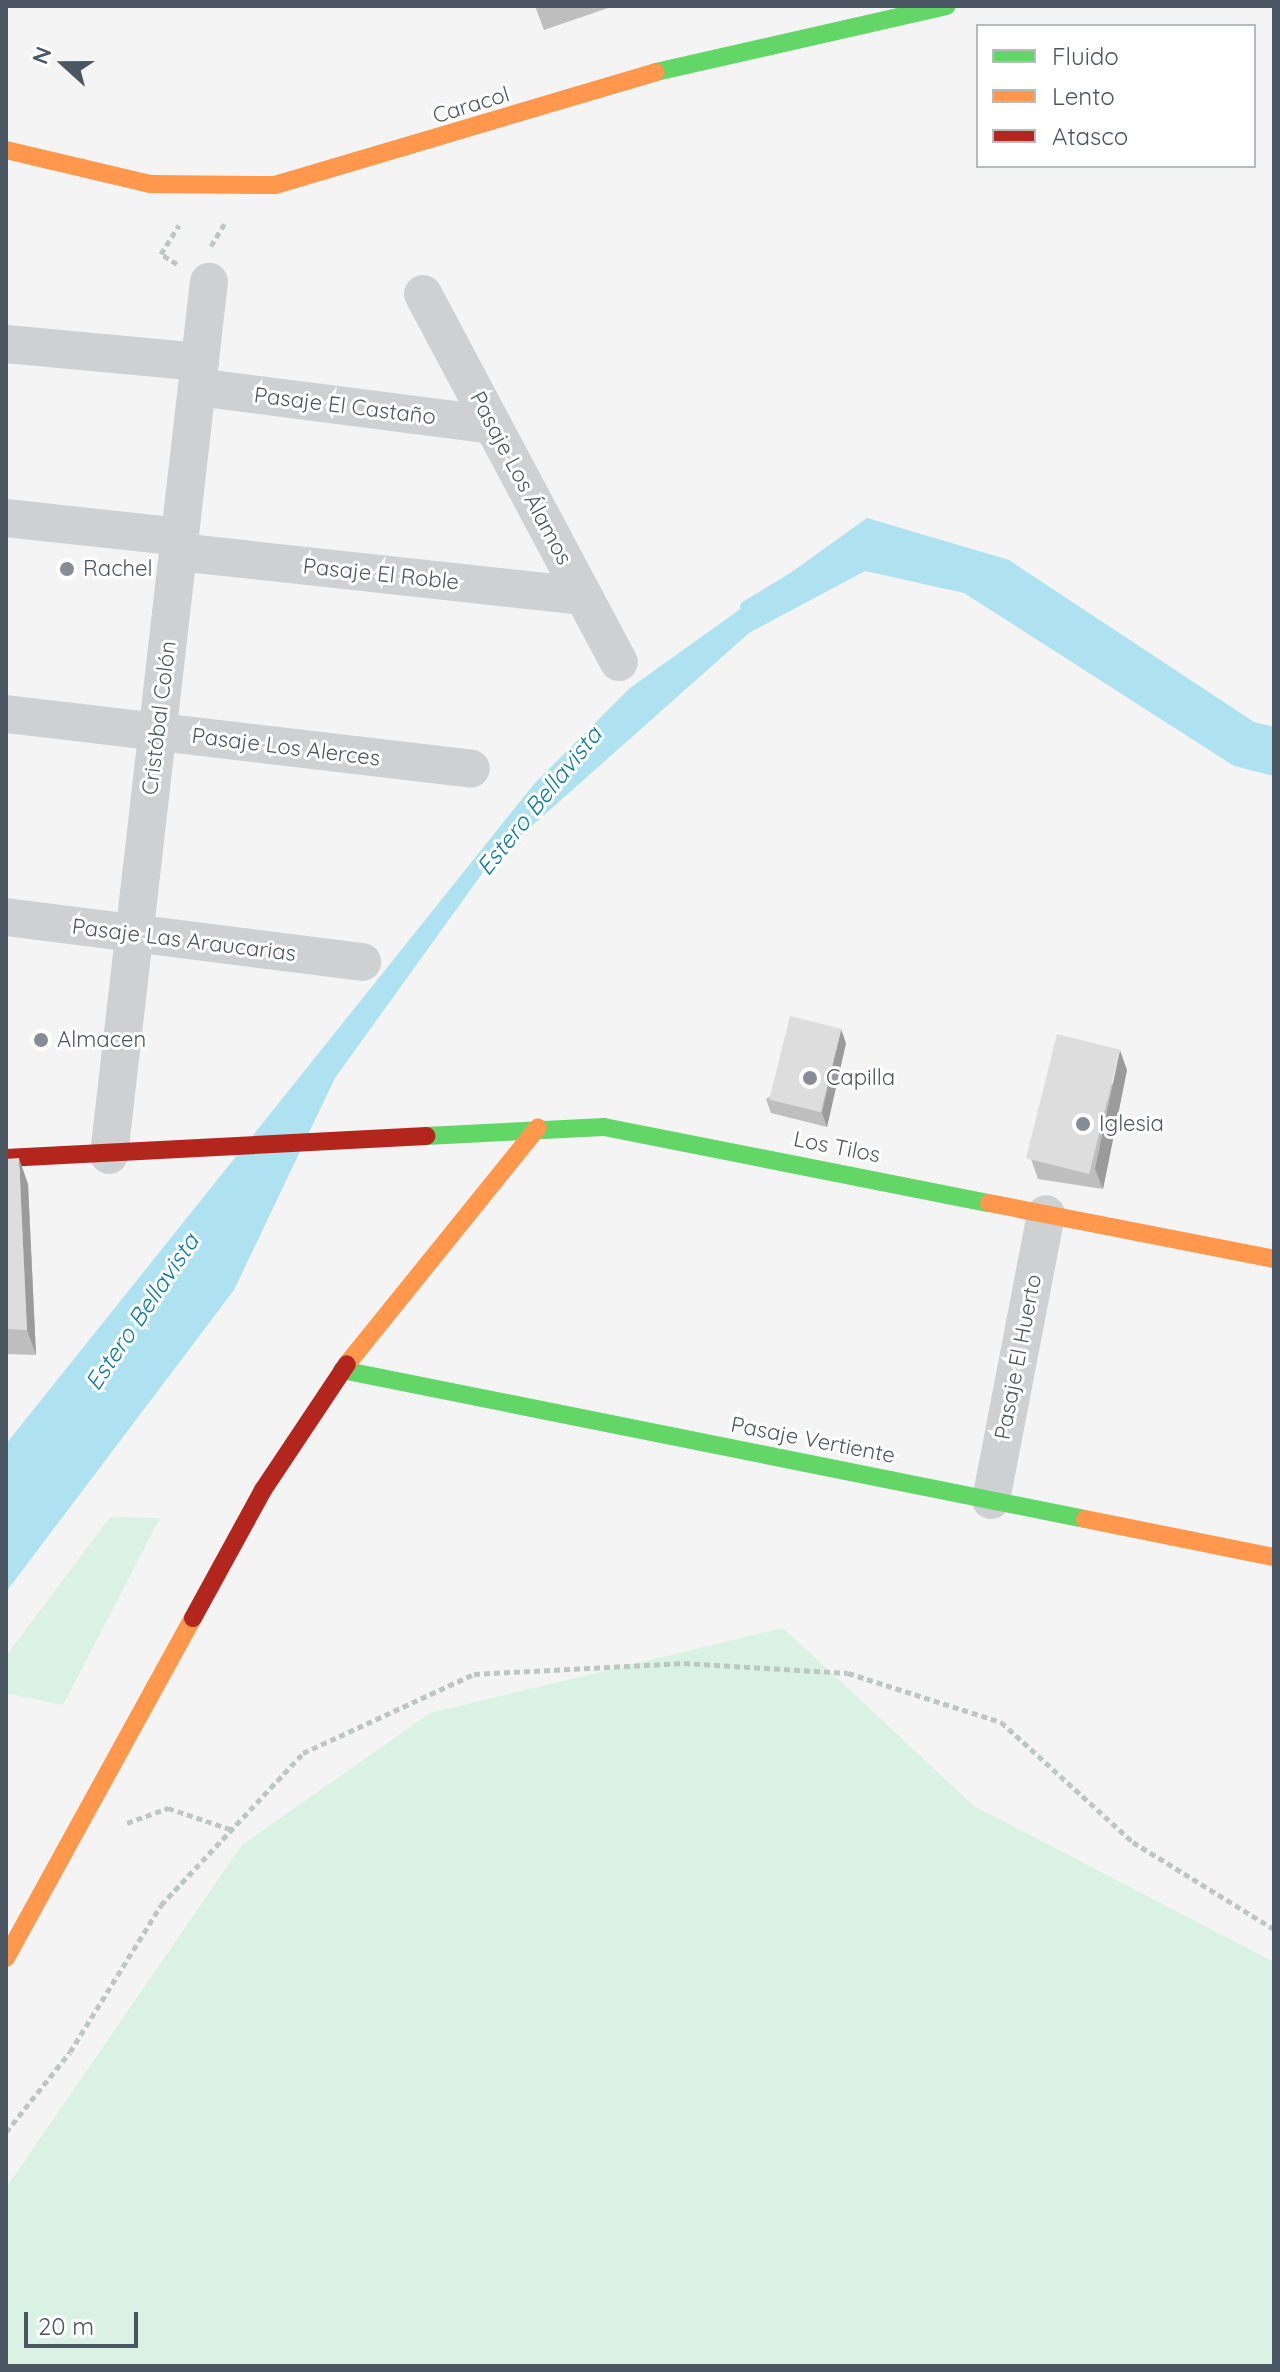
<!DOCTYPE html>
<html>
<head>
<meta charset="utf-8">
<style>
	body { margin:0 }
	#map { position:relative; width:1280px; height:2372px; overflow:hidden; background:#f4f4f4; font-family:Quicksand,sans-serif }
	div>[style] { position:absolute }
	.green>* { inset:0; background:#d9f2e3 }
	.water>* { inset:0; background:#aee2f0 }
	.stream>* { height:11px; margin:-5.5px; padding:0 5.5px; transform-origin:5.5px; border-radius:5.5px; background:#aee2f0 }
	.path>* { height:5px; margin-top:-2.5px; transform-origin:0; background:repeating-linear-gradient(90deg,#bcc7c4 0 6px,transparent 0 10px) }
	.street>* { height:38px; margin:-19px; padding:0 19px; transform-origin:19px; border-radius:19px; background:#ced0d2 }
	.fast>* { height:18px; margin:-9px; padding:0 9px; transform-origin:9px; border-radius:9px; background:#63d668 }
	.slow>* { height:18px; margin:-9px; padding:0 9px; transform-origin:9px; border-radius:9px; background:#ff974d }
	.jam>* { height:18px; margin:-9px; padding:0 9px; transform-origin:9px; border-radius:9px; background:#b3261e }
	.wall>* { inset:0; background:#bebebf }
	.shaded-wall>* { inset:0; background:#9b9b9b }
	.building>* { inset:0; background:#ddddde; transform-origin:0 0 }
	.dots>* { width:22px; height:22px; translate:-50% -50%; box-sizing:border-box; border:4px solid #fff; border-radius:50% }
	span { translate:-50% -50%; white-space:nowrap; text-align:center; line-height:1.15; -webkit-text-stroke:6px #fff; paint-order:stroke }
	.street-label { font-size:22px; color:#4a5661 }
	.poi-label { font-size:22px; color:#4a5661 }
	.left { translate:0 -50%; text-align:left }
	.water-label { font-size:24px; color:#0c7c9b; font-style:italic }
	.frame { position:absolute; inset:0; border:8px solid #4a5661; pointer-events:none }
	.legend { position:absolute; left:976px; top:24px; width:280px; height:144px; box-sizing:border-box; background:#fff; border:2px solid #b7bbc0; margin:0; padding:10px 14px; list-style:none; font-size:24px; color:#4a5661 }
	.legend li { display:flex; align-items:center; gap:16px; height:40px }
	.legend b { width:40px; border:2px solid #b7bbc0 }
	.north { position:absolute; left:24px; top:24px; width:80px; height:80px; -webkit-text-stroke:6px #fff; paint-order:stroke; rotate:291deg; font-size:22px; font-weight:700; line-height:32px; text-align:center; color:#4a5661 }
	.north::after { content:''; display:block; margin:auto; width:28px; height:36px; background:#4a5661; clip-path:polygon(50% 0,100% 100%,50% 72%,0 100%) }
	.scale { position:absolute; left:24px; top:2312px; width:114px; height:36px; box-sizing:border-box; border:4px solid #4a5661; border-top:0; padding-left:10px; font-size:24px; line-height:28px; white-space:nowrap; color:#4a5661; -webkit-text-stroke:6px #fff; paint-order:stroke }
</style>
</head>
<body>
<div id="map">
	<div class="green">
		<div style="clip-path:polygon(110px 1517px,160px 1518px,63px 1705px,6px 1693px,6px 1656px)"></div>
		<div style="clip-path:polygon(783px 1628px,974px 1806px,1274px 1962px,1274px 2366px,6px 2366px,6px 2188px,242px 1845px,430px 1713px)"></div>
	</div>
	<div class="water">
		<div style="clip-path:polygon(867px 518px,1009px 560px,1254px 722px,1274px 727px,1274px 776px,1234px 766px,964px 593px,865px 571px,749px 633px,489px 864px,335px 1078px,234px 1290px,6px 1592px,6px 1444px,534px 784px,630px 688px)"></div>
	</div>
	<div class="stream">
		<div style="left:745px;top:606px;width:62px;rotate:-31.1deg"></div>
	</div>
	<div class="path">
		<div style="left:211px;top:246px;width:26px;rotate:-59deg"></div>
		<div style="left:177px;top:264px;width:19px;rotate:-148deg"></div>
		<div style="left:161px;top:254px;width:34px;rotate:-58deg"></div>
		<div style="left:127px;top:1823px;width:44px;rotate:-20.1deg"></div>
		<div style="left:168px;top:1808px;width:69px;rotate:18.7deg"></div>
		<div style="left:6px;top:2132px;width:102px;rotate:-51.3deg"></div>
		<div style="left:70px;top:2052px;width:173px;rotate:-58.2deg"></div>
		<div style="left:161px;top:1905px;width:208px;rotate:-46.9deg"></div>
		<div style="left:303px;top:1753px;width:188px;rotate:-24.8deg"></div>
		<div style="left:474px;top:1674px;width:210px;rotate:-3deg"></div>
		<div style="left:684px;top:1663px;width:164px;rotate:3.5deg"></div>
		<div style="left:848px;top:1673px;width:161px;rotate:17.8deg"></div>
		<div style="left:1001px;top:1722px;width:178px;rotate:42.3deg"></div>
		<div style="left:1133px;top:1842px;width:166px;rotate:31.7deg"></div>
	</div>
	<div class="street">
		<div style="left:423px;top:294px;width:417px;rotate:62deg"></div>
		<div style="left:6px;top:344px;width:195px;rotate:5.3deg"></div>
		<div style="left:197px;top:387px;width:298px;rotate:7.3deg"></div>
		<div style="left:6px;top:518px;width:175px;rotate:6.2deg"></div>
		<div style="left:178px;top:552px;width:408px;rotate:6.2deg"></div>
		<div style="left:6px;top:714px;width:468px;rotate:6.7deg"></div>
		<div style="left:6px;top:917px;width:359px;rotate:7.2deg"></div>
		<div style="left:109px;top:1155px;width:879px;rotate:-83.47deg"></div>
		<div style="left:991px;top:1500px;width:291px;rotate:-79.1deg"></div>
	</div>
	<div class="fast">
		<div style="left:656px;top:72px;width:298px;rotate:-12.8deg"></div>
		<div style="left:426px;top:1136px;width:178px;rotate:-2.9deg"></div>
		<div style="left:604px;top:1127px;width:392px;rotate:11.2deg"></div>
		<div style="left:342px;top:1370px;width:758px;rotate:11.34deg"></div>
	</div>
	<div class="slow">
		<div style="left:6px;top:150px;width:148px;rotate:13.3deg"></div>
		<div style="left:150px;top:184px;width:125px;rotate:0.5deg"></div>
		<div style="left:275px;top:185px;width:397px;rotate:-16.5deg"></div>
		<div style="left:989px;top:1203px;width:290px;rotate:11.1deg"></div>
		<div style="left:347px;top:1364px;width:304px;rotate:-51.1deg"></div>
		<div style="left:1085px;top:1519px;width:193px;rotate:11.4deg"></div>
		<div style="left:6px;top:1958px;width:388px;rotate:-61.2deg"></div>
	</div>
	<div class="jam">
		<div style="left:6px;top:1158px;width:421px;rotate:-3deg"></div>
		<div style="left:193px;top:1618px;width:146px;rotate:-61.3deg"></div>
		<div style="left:263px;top:1490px;width:151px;rotate:-56.3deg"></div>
	</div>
	<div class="wall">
		<div style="clip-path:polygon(535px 6px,614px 6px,544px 30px)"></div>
		<div style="clip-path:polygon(846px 1043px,827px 1127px,771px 1113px,766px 1099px)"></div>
		<div style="clip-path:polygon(1127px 1070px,1103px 1189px,1038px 1179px,1031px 1159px)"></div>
		<div style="clip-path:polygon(6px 1159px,28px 1184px,36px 1355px,6px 1354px)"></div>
	</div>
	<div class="shaded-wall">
		<div style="clip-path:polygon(841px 1029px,846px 1043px,827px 1127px,822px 1113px)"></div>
		<div style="clip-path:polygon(1120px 1050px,1127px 1070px,1103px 1189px,1095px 1169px)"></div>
		<div style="clip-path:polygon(19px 1158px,28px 1184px,36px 1355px,27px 1330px)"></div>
	</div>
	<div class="building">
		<div style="left:790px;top:1016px;width:53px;height:86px;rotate:14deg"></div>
		<div style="left:1057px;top:1034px;width:65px;height:128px;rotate:14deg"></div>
		<div style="clip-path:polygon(19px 1158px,27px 1330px,6px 1329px,6px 1159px)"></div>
	</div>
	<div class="dots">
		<div style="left:67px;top:569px;background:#868d94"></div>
		<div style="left:41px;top:1040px;background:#868d94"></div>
		<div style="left:810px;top:1078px;background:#868d94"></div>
		<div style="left:1083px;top:1124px;background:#868d94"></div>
	</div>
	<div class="street-label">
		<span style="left:471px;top:105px;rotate:-17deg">Caracol</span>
		<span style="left:345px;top:406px;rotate:7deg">Pasaje El Castaño</span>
		<span style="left:521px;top:478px;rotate:62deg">Pasaje Los Álamos</span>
		<span style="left:381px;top:574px;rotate:6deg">Pasaje El Roble</span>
		<span style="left:159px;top:718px;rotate:-83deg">Cristóbal Colón</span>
		<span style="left:286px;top:747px;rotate:7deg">Pasaje Los Alerces</span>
		<span style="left:184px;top:940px;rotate:7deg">Pasaje Las Araucarias</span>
		<span style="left:837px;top:1147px;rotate:11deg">Los Tilos</span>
		<span style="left:1018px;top:1357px;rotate:-79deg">Pasaje El Huerto</span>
		<span style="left:813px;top:1440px;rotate:11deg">Pasaje Vertiente</span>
	</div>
	<div class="poi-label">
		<span class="left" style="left:83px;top:569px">Rachel</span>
		<span class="left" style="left:57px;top:1040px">Almacen</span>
		<span class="left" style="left:826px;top:1078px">Capilla</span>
		<span class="left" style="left:1099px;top:1124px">Iglesia</span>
	</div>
	<div class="water-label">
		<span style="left:539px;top:801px;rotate:-51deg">Estero Bellavista</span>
		<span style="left:142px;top:1312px;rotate:-56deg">Estero Bellavista</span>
	</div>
	<div class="frame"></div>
	<ul class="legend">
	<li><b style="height:10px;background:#63d668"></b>Fluido</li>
	<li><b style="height:10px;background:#ff974d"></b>Lento</li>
	<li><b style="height:10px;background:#b3261e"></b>Atasco</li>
	</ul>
	<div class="north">N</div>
	<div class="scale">20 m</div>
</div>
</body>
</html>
